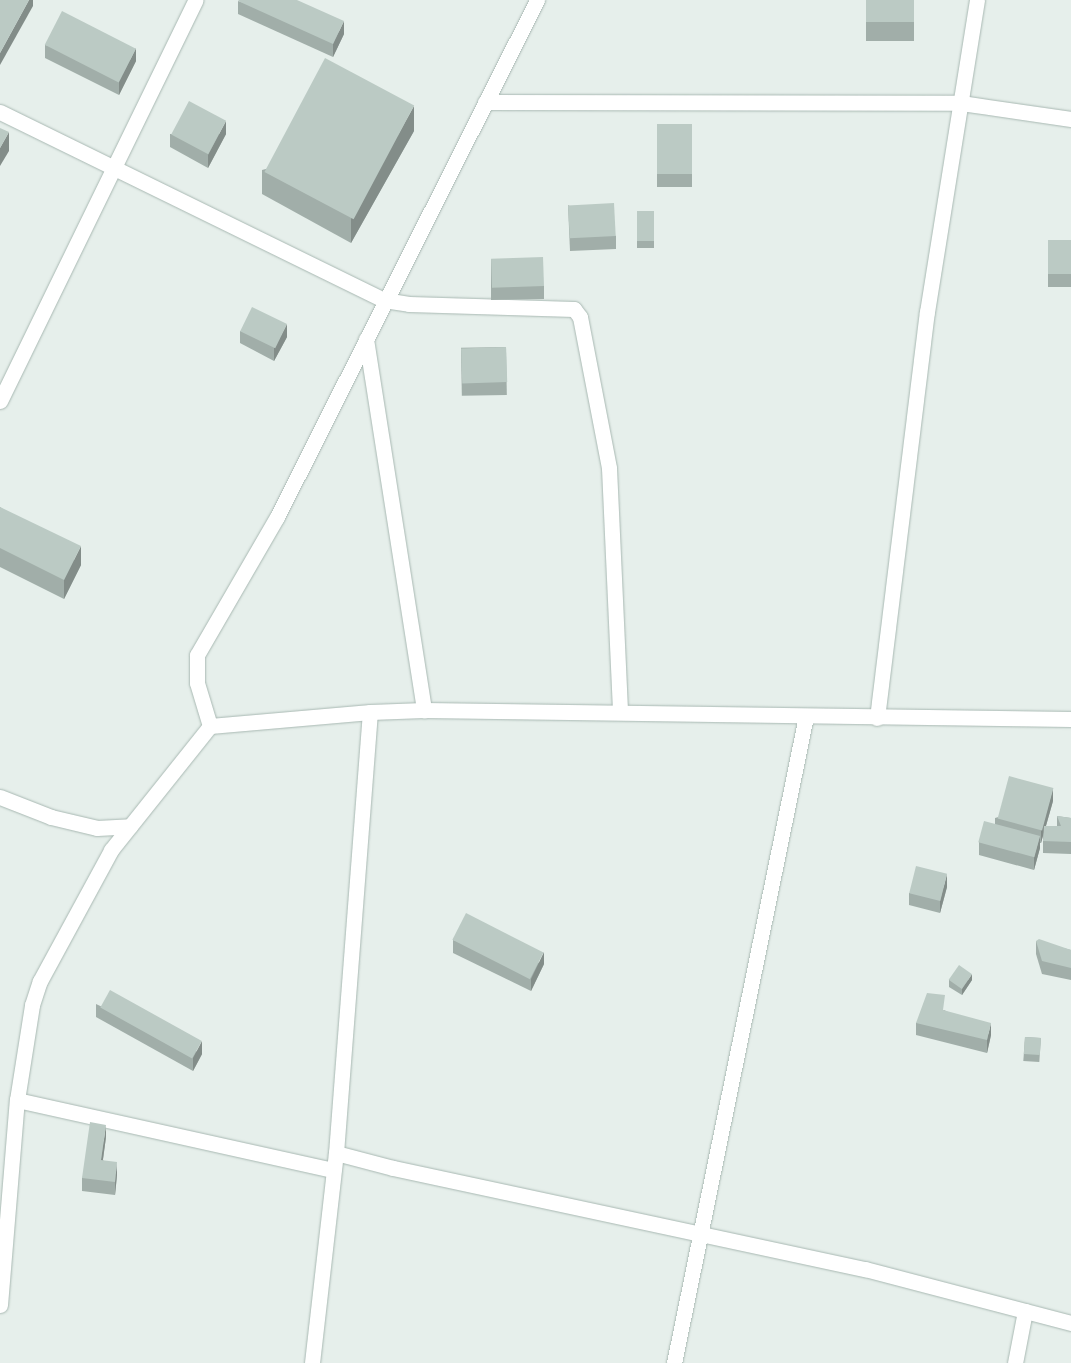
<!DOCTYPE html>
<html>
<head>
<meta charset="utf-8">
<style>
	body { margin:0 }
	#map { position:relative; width:1071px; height:1363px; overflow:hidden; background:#e6efeb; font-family:Mulish,sans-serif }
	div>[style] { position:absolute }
	.roads { filter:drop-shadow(0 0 1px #a8b8b2) drop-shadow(0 0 1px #a8b8b2) }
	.minor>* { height:15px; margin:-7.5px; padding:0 7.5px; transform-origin:7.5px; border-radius:7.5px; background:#fff }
	.wall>* { inset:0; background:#a1aea9; transform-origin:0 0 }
	.shaded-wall>* { inset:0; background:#838d89 }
	.building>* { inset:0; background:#bbcac4; transform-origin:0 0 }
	span { translate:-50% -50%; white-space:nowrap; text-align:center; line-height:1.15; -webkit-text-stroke:4.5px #f7fbf9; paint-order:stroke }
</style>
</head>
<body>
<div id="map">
	<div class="roads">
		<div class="minor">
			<div style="left:485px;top:102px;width:476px;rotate:0.1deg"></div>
			<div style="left:961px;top:103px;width:111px;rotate:8.3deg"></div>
			<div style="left:0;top:112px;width:428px;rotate:26.1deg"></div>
			<div style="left:384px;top:300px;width:25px;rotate:9deg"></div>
			<div style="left:409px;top:304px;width:165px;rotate:1.7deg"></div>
			<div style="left:574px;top:309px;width:10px;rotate:53deg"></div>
			<div style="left:580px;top:317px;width:154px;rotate:79.1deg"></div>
			<div style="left:609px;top:468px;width:244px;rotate:87.4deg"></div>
			<div style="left:366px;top:339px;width:376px;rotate:81.1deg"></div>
			<div style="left:0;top:401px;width:446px;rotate:-64deg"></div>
			<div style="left:877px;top:718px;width:409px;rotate:-83deg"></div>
			<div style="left:927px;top:312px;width:316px;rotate:-80.9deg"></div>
			<div style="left:210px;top:726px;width:45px;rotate:-106.8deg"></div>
			<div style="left:197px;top:683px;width:28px;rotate:-90deg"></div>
			<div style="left:197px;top:655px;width:160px;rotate:-59.9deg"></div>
			<div style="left:277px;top:517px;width:579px;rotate:-63.3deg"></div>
			<div style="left:0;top:797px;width:55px;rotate:21.4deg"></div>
			<div style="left:51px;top:817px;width:47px;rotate:13.4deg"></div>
			<div style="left:97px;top:828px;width:33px;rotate:-3deg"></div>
			<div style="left:17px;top:1100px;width:324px;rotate:12.5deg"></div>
			<div style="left:336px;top:1153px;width:59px;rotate:14.7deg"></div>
			<div style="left:393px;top:1168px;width:483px;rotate:12.1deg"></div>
			<div style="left:865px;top:1269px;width:213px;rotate:14.7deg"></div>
			<div style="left:0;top:1305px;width:206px;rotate:-85.3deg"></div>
			<div style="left:17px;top:1100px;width:96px;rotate:-81deg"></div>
			<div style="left:32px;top:1005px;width:25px;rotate:-72deg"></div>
			<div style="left:40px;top:981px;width:149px;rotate:-61.5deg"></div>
			<div style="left:111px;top:850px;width:159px;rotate:-51.4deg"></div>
			<div style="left:210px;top:726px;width:161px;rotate:-5deg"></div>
			<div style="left:370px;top:712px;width:54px;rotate:-2.1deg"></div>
			<div style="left:424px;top:710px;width:647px;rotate:0.8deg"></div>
			<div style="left:312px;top:1363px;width:211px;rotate:-83.5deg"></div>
			<div style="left:336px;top:1153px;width:442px;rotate:-85.6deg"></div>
			<div style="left:674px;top:1363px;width:660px;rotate:-78.47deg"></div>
			<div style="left:1015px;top:1363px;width:53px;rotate:-79.1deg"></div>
		</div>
	</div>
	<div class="wall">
		<div style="left:866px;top:0;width:48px;height:41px"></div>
		<div style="clip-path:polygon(238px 1px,344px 34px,333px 57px,238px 14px)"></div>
		<div style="clip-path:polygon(45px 45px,136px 61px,119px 95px,45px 58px)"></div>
		<div style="left:657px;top:124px;width:35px;height:63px"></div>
		<div style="clip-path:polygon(414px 131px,351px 243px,262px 194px,262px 170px)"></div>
		<div style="clip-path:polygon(170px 134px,226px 134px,208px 168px,170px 147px)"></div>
		<div style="clip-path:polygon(568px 205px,616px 236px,616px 249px,570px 251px)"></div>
		<div style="left:637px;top:211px;width:17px;height:37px"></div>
		<div style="left:1048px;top:240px;width:23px;height:47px"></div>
		<div style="clip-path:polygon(491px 259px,544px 286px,544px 299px,491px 300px)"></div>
		<div style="clip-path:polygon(240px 331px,287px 337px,274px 361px,240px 343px)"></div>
		<div style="left:506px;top:347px;width:48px;height:45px;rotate:89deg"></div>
		<div style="clip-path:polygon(0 507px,81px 565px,64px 599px,0 567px)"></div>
		<div style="clip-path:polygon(1053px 801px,1046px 826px,1057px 826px,1057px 816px,1071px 818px,1071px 854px,1043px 853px,1043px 835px,1041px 843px,1040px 843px,1040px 848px,1034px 870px,979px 855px,979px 842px,995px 824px,995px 818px)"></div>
		<div style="clip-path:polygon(947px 887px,940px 913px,909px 905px,909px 893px)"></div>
		<div style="clip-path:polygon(453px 940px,544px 964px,531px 991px,453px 953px)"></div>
		<div style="clip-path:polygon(1036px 941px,1071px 950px,1071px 980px,1042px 974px,1036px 954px)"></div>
		<div style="clip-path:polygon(949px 980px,972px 980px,962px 995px,949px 987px)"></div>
		<div style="clip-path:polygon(96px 1004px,202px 1054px,193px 1071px,96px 1017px)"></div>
		<div style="clip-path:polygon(944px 1010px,991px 1035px,987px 1053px,916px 1035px,916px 1023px)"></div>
		<div style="left:1025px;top:1037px;width:16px;height:24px;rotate:4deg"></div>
		<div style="clip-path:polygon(106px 1137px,103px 1160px,117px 1175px,115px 1195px,82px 1191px,82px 1178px)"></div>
	</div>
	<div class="shaded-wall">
		<div style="clip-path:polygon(29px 0,33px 0,33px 6px,0 65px,0 53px)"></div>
		<div style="clip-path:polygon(344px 21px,344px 34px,333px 57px,333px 44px)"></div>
		<div style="clip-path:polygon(136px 48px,136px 61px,119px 95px,119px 82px)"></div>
		<div style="clip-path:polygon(414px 106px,414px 131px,351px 243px,351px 219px)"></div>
		<div style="clip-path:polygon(226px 121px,226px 134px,208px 168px,208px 155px)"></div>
		<div style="clip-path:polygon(9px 132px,9px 151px,0 166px,0 148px)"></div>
		<div style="clip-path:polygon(287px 324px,287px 337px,274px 361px,274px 348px)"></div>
		<div style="clip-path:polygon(81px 546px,81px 565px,64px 599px,64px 580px)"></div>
		<div style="clip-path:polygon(1053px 788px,1053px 801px,1041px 843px,1041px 831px)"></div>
		<div style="clip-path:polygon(1040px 836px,1040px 848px,1034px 870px,1034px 857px)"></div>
		<div style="clip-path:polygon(947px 874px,947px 887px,940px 913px,940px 901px)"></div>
		<div style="clip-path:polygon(544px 952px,544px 964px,531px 991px,531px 979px)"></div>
		<div style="clip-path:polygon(972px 974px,972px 980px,962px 995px,962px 989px)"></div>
		<div style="clip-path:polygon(991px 1023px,991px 1035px,987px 1053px,987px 1040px)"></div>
		<div style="clip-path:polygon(202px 1041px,202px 1054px,193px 1071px,193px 1058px)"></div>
		<div style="clip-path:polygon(106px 1125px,106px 1137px,101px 1173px,101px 1160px)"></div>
		<div style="clip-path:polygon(117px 1162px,117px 1175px,115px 1195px,115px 1182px)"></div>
	</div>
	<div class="building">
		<div style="clip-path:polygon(0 0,29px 0,0 53px)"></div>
		<div style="clip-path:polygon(239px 0,297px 0,344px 21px,333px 44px,238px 1px)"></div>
		<div style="left:866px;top:0;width:48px;height:22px"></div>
		<div style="left:62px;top:11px;width:83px;height:38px;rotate:27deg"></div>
		<div style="left:325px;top:58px;width:101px;height:129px;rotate:28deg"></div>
		<div style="left:189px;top:101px;width:42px;height:38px;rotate:28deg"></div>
		<div style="left:657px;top:124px;width:35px;height:50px"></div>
		<div style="clip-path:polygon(0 128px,9px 132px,0 148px)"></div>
		<div style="left:614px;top:203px;width:33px;height:46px;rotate:87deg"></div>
		<div style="left:637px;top:211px;width:17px;height:30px"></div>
		<div style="left:1048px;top:240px;width:23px;height:34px"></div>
		<div style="left:543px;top:257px;width:29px;height:52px;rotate:88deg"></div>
		<div style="left:252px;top:307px;width:39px;height:27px;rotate:26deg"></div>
		<div style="left:506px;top:347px;width:35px;height:45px;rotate:88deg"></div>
		<div style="clip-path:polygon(0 507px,81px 546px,64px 580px,0 548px)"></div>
		<div style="left:1009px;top:776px;width:46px;height:44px;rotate:15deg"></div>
		<div style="clip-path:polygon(1057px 816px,1071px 818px,1071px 842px,1043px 841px,1044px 826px,1061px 826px)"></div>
		<div style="left:984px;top:821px;width:58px;height:22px;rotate:15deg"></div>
		<div style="left:916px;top:866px;width:32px;height:28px;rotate:14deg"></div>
		<div style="left:466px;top:913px;width:87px;height:30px;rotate:27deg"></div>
		<div style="clip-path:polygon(1039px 939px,1071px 950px,1071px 968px,1042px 961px,1036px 941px)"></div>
		<div style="left:959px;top:965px;width:16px;height:18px;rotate:35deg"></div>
		<div style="left:110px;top:990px;width:105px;height:20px;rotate:29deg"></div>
		<div style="clip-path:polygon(927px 993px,945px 995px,943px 1010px,991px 1023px,987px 1040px,916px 1023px)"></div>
		<div style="left:1025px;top:1037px;width:16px;height:17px;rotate:4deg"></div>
		<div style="clip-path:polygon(90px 1122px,106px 1125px,101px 1160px,117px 1162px,115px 1182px,82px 1178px)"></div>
	</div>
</div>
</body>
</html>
